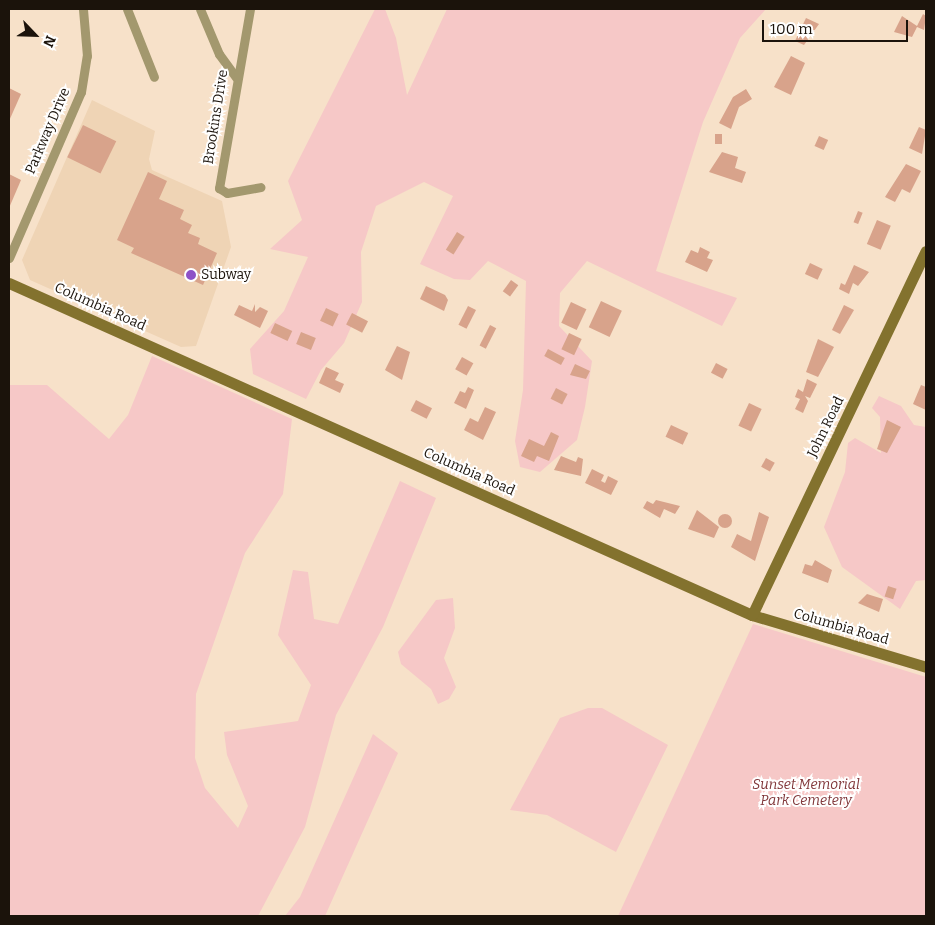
<!DOCTYPE html>
<html>
<head>
<meta charset="utf-8">
<style>
	body { margin:0 }
	#map { position:relative; width:935px; height:925px; overflow:hidden; background:#f7e1c9; font-family:Bitter,serif }
	div>[style] { position:absolute }
	.built>* { inset:0; background:#efd4b5 }
	.green>* { inset:0; background:#f6c8c7 }
	.building>* { inset:0; background:#d8a38b; transform-origin:0 0 }
	.round { border-radius:50% }
	.street>* { height:9px; margin:-4.5px; padding:0 4.5px; transform-origin:4.5px; border-radius:4.5px; background:#a3986e }
	.secondary>* { height:11px; margin:-5.5px; padding:0 5.5px; transform-origin:5.5px; border-radius:5.5px; background:#83722e }
	.dots>* { width:14px; height:14px; translate:-50% -50%; box-sizing:border-box; border:2px solid #fff; border-radius:50% }
	span { translate:-50% -50%; white-space:nowrap; text-align:center; line-height:1.15; -webkit-text-stroke:4px #fff; paint-order:stroke }
	.street-label { font-size:14px; color:#1b130b }
	.poi-label { font-size:14px; color:#1b130b }
	.left { translate:0 -50%; text-align:left }
	.park-label { font-size:14px; color:#81373a; font-style:italic }
	.frame { position:absolute; inset:0; border:10px solid #1b130b; pointer-events:none }
	.north { position:absolute; left:10px; top:10px; width:50px; height:50px; -webkit-text-stroke:4px #fff; paint-order:stroke; rotate:114deg; font-size:14px; font-weight:700; line-height:20px; text-align:center; color:#1b130b }
	.north::after { content:''; display:block; margin:auto; width:18px; height:22px; background:#1b130b; clip-path:polygon(50% 0,100% 100%,50% 72%,0 100%) }
	.scale { position:absolute; left:762px; top:20px; width:146px; height:22px; box-sizing:border-box; border:2px solid #1b130b; border-top:0; padding-left:6px; font-size:15px; line-height:18px; white-space:nowrap; color:#1b130b; -webkit-text-stroke:4px #fff; paint-order:stroke }
</style>
</head>
<body>
<div id="map">
	<div class="built">
		<div style="clip-path:polygon(92px 100px,155px 131px,149px 159px,152px 170px,222px 201px,231px 247px,196px 346px,181px 347px,30px 280px,22px 260px)"></div>
	</div>
	<div class="green">
		<div style="clip-path:polygon(375px 9px,385px 9px,396px 38px,407px 95px,447px 9px,766px 9px,740px 38px,703px 122px,656px 271px,737px 298px,722px 326px,587px 261px,560px 293px,559px 326px,592px 361px,585px 407px,577px 440px,540px 472px,520px 467px,515px 441px,523px 390px,526px 281px,488px 261px,470px 280px,454px 279px,420px 264px,453px 196px,424px 182px,376px 206px,361px 252px,362px 302px,344px 343px,321px 370px,306px 399px,253px 374px,250px 349px,284px 311px,308px 257px,270px 249px,302px 220px,288px 181px)"></div>
		<div style="clip-path:polygon(152px 356px,292px 419px,283px 494px,245px 553px,196px 694px,195px 758px,205px 788px,238px 828px,248px 806px,227px 755px,224px 732px,298px 721px,311px 685px,278px 635px,293px 570px,308px 572px,314px 619px,338px 624px,400px 481px,436px 498px,383px 627px,336px 715px,305px 827px,258px 916px,9px 916px,9px 385px,47px 385px,109px 439px,128px 415px)"></div>
		<div style="clip-path:polygon(879px 396px,901px 406px,914px 425px,926px 427px,926px 580px,916px 581px,900px 609px,842px 567px,824px 527px,845px 472px,848px 443px,855px 438px,881px 453px,880px 417px,872px 408px)"></div>
		<div style="clip-path:polygon(453px 598px,455px 628px,444px 658px,456px 687px,449px 699px,438px 704px,431px 689px,401px 664px,398px 652px,436px 600px)"></div>
		<div style="clip-path:polygon(753px 624px,926px 677px,926px 916px,618px 916px)"></div>
		<div style="clip-path:polygon(588px 708px,602px 708px,668px 745px,616px 852px,547px 815px,510px 810px,560px 718px)"></div>
		<div style="clip-path:polygon(373px 734px,398px 753px,325px 916px,285px 916px,300px 897px)"></div>
	</div>
	<div class="building">
		<div style="clip-path:polygon(923px 14px,926px 16px,924px 30px,917px 27px,912px 37px,894px 32px,902px 16px,917px 26px)"></div>
		<div style="clip-path:polygon(806px 18px,819px 24px,804px 45px,795px 41px)"></div>
		<div style="clip-path:polygon(791px 56px,805px 63px,791px 95px,774px 87px)"></div>
		<div style="clip-path:polygon(9px 88px,21px 94px,9px 121px)"></div>
		<div style="clip-path:polygon(746px 89px,752px 99px,739px 107px,731px 129px,719px 123px,733px 97px)"></div>
		<div style="left:83px;top:125px;width:37px;height:36px;rotate:26deg"></div>
		<div style="clip-path:polygon(919px 127px,926px 130px,922px 154px,909px 148px)"></div>
		<div style="left:715px;top:134px;width:7px;height:10px"></div>
		<div style="left:819px;top:136px;width:10px;height:11px;rotate:24deg"></div>
		<div style="clip-path:polygon(722px 152px,738px 157px,735px 168px,746px 172px,742px 183px,709px 172px)"></div>
		<div style="clip-path:polygon(906px 164px,921px 171px,910px 193px,902px 189px,895px 202px,885px 197px)"></div>
		<div style="clip-path:polygon(148px 172px,167px 181px,159px 199px,184px 210px,180px 219px,192px 225px,188px 233px,200px 238px,198px 244px,217px 253px,203px 285px,131px 253px,134px 248px,117px 240px)"></div>
		<div style="clip-path:polygon(9px 174px,21px 180px,9px 208px)"></div>
		<div style="left:858px;top:211px;width:5px;height:12px;rotate:22deg"></div>
		<div style="left:877px;top:220px;width:15px;height:26px;rotate:23deg"></div>
		<div style="left:457px;top:232px;width:9px;height:21px;rotate:32deg"></div>
		<div style="clip-path:polygon(700px 247px,710px 252px,707px 258px,713px 260px,707px 272px,685px 262px,691px 250px,698px 253px)"></div>
		<div style="left:810px;top:263px;width:14px;height:12px;rotate:25deg"></div>
		<div style="clip-path:polygon(854px 265px,869px 272px,858px 286px,853px 283px,849px 294px,839px 289px,841px 283px,845px 285px)"></div>
		<div style="left:511px;top:280px;width:9px;height:14px;rotate:36deg"></div>
		<div style="clip-path:polygon(426px 286px,445px 295px,448px 300px,444px 311px,420px 299px)"></div>
		<div style="left:601px;top:301px;width:23px;height:29px;rotate:25deg"></div>
		<div style="left:571px;top:302px;width:17px;height:23px;rotate:25deg"></div>
		<div style="clip-path:polygon(255px 304px,255px 312px,260px 307px,268px 311px,260px 328px,234px 315px,239px 305px,252px 311px)"></div>
		<div style="clip-path:polygon(844px 305px,854px 310px,840px 334px,832px 330px)"></div>
		<div style="left:468px;top:306px;width:9px;height:21px;rotate:27deg"></div>
		<div style="left:326px;top:308px;width:14px;height:14px;rotate:25deg"></div>
		<div style="left:352px;top:313px;width:18px;height:13px;rotate:27deg"></div>
		<div style="left:275px;top:323px;width:19px;height:11px;rotate:25deg"></div>
		<div style="left:490px;top:325px;width:7px;height:23px;rotate:27deg"></div>
		<div style="left:301px;top:332px;width:16px;height:13px;rotate:22deg"></div>
		<div style="left:569px;top:333px;width:14px;height:18px;rotate:25deg"></div>
		<div style="clip-path:polygon(818px 339px,834px 347px,818px 377px,806px 372px)"></div>
		<div style="clip-path:polygon(397px 346px,410px 352px,402px 380px,385px 370px)"></div>
		<div style="left:548px;top:349px;width:19px;height:8px;rotate:28deg"></div>
		<div style="left:462px;top:357px;width:13px;height:14px;rotate:29deg"></div>
		<div style="left:716px;top:363px;width:13px;height:11px;rotate:27deg"></div>
		<div style="clip-path:polygon(575px 364px,590px 371px,586px 379px,570px 375px)"></div>
		<div style="clip-path:polygon(326px 367px,339px 373px,335px 380px,344px 384px,340px 393px,319px 383px)"></div>
		<div style="clip-path:polygon(807px 379px,817px 384px,810px 398px,805px 396px,808px 401px,803px 413px,795px 409px,800px 399px,795px 397px,798px 389px,803px 392px)"></div>
		<div style="clip-path:polygon(921px 385px,926px 387px,926px 410px,913px 404px)"></div>
		<div style="clip-path:polygon(468px 387px,474px 390px,466px 409px,454px 403px,460px 391px,465px 393px)"></div>
		<div style="left:556px;top:388px;width:13px;height:12px;rotate:27deg"></div>
		<div style="left:416px;top:400px;width:18px;height:12px;rotate:27deg"></div>
		<div style="left:749px;top:403px;width:14px;height:25px;rotate:25deg"></div>
		<div style="clip-path:polygon(485px 407px,496px 412px,483px 440px,464px 430px,470px 418px,478px 422px)"></div>
		<div style="clip-path:polygon(887px 420px,901px 427px,887px 453px,877px 449px)"></div>
		<div style="left:671px;top:425px;width:19px;height:13px;rotate:25deg"></div>
		<div style="clip-path:polygon(551px 432px,559px 436px,549px 461px,537px 456px,534px 462px,521px 456px,529px 439px,544px 446px)"></div>
		<div style="clip-path:polygon(561px 456px,576px 462px,578px 457px,583px 459px,581px 476px,554px 470px)"></div>
		<div style="left:766px;top:458px;width:10px;height:10px;rotate:29deg"></div>
		<div style="clip-path:polygon(592px 469px,604px 475px,601px 481px,605px 483px,608px 476px,618px 481px,611px 495px,585px 483px)"></div>
		<div style="clip-path:polygon(656px 500px,680px 506px,675px 514px,664px 509px,660px 518px,643px 508px,647px 501px,653px 504px)"></div>
		<div style="clip-path:polygon(697px 510px,719px 527px,714px 538px,688px 529px)"></div>
		<div style="clip-path:polygon(759px 512px,769px 517px,755px 561px,731px 547px,737px 534px,751px 541px)"></div>
		<div class="round" style="left:718px;top:514px;width:14px;height:14px"></div>
		<div style="clip-path:polygon(815px 560px,832px 570px,828px 583px,802px 573px,805px 564px,812px 566px)"></div>
		<div style="left:888px;top:586px;width:9px;height:11px;rotate:18deg"></div>
		<div style="clip-path:polygon(867px 594px,883px 599px,879px 612px,858px 603px)"></div>
	</div>
	<div class="street">
		<div style="left:127px;top:9px;width:73px;rotate:68.3deg"></div>
		<div style="left:200px;top:9px;width:49px;rotate:67.1deg"></div>
		<div style="left:219px;top:54px;width:29px;rotate:54deg"></div>
		<div style="left:250px;top:9px;width:182px;rotate:99.8deg"></div>
		<div style="left:219px;top:188px;width:9px;rotate:32deg"></div>
		<div style="left:227px;top:193px;width:34px;rotate:-10deg"></div>
		<div style="left:9px;top:258px;width:181px;rotate:-66.6deg"></div>
		<div style="left:81px;top:92px;width:36px;rotate:-81deg"></div>
		<div style="left:87px;top:56px;width:47px;rotate:-94.9deg"></div>
	</div>
	<div class="secondary">
		<div style="left:9px;top:283px;width:814px;rotate:24.08deg"></div>
		<div style="left:752px;top:615px;width:182px;rotate:16.6deg"></div>
		<div style="left:752px;top:615px;width:403px;rotate:-64.5deg"></div>
	</div>
	<div class="dots">
		<div style="left:191px;top:275px;background:#8e51c7"></div>
	</div>
	<div class="street-label">
		<span style="left:216px;top:117px;rotate:-81deg">Brookins Drive</span>
		<span style="left:48px;top:131px;rotate:-67deg">Parkway Drive</span>
		<span style="left:100px;top:307px;rotate:24deg">Columbia Road</span>
		<span style="left:826px;top:427px;rotate:-64deg">John Road</span>
		<span style="left:469px;top:472px;rotate:24deg">Columbia Road</span>
		<span style="left:841px;top:627px;rotate:16deg">Columbia Road</span>
	</div>
	<div class="poi-label">
		<span class="left" style="left:201px;top:275px">Subway</span>
	</div>
	<div class="park-label">
		<span style="left:806px;top:793px">Sunset Memorial<br>Park Cemetery</span>
	</div>
	<div class="frame"></div>
	<div class="north">N</div>
	<div class="scale">100 m</div>
</div>
</body>
</html>
